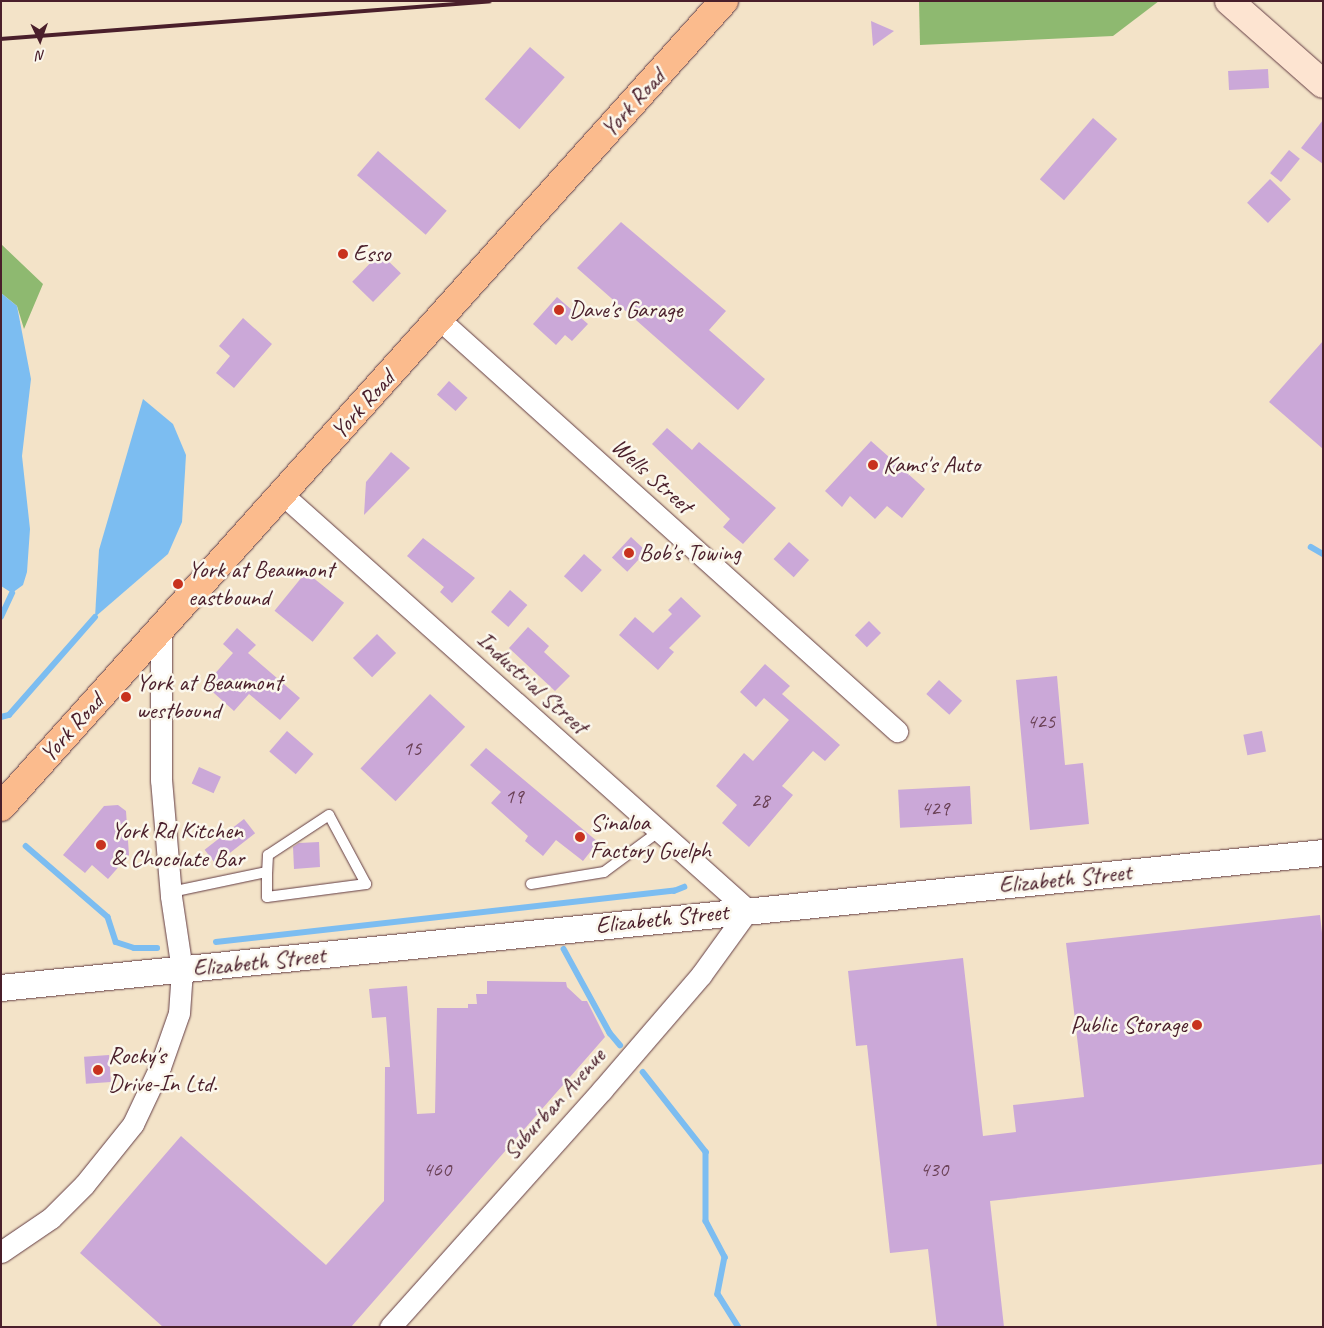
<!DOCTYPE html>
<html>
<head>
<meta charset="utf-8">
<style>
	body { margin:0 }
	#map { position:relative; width:1324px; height:1328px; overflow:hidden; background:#f3e3c8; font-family:Caveat,sans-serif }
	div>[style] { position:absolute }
	.forest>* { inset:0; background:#8eb970 }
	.water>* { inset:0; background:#7cbdf1 }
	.stream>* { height:5.5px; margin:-2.75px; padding:0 2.75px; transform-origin:2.75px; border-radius:2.75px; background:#7cbdf1 }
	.building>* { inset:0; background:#cba8d8; transform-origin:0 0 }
	.roads { filter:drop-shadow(0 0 1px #633c43) drop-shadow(0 0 1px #633c43) }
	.service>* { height:10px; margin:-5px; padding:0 5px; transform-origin:5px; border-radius:5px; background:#fff }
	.minor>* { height:21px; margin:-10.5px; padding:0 10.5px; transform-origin:10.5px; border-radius:10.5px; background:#fff }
	.tertiary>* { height:26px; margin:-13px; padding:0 13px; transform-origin:13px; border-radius:13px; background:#fff }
	.secondary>* { height:28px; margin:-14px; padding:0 14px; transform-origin:14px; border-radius:14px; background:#fde4d1 }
	.primary>* { height:28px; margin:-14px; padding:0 14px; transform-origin:14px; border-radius:14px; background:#fbbb8d }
	.rail>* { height:4px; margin:-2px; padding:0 2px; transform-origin:2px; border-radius:2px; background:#4a1f2b }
	.dots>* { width:14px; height:14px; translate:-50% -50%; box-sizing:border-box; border:2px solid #fbf7ec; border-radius:50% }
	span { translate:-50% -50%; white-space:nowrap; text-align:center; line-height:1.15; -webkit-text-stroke:5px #fbf7ec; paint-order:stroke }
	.number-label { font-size:21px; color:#6a4156 }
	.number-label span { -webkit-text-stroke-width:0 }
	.street-label { font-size:24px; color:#4a1f2b }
	.poi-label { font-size:24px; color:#4a1f2b }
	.left { translate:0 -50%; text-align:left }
	.right { translate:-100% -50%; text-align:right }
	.frame { position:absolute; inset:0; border:2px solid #4a1f2b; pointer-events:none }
	.north { position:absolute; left:15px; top:15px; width:50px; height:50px; -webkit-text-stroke:4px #fbf7ec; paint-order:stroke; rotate:177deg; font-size:14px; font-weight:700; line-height:20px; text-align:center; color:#4a1f2b }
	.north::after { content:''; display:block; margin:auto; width:18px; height:22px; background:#4a1f2b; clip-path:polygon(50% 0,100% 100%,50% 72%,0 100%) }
</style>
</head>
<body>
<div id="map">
	<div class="forest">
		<div style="clip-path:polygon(919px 1px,1159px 1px,1113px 36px,920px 45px)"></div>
		<div style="clip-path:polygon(1px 244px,43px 284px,24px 329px,17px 306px,1px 293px)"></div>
	</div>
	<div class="water">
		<div style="clip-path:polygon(1px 293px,17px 306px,31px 379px,22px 456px,30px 529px,27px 572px,23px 585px,12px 593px,1px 586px)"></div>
		<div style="clip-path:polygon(143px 399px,173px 424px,186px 455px,182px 522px,168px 554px,95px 617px,99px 550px)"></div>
	</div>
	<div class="stream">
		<div style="left:1311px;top:547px;width:14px;rotate:30deg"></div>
		<div style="left:1px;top:617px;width:26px;rotate:-65deg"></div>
		<div style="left:1px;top:717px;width:8px;rotate:-14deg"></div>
		<div style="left:9px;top:715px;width:130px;rotate:-48.7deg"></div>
		<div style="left:26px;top:846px;width:108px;rotate:40.9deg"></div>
		<div style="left:108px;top:917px;width:26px;rotate:72deg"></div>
		<div style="left:116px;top:942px;width:19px;rotate:18deg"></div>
		<div style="left:134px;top:948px;width:23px"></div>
		<div style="left:216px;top:942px;width:461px;rotate:-6.4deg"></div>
		<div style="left:674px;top:891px;width:11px;rotate:-22deg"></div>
		<div style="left:564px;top:949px;width:96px;rotate:61.3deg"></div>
		<div style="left:610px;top:1033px;width:16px;rotate:50deg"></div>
		<div style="left:643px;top:1072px;width:102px;rotate:51.8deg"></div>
		<div style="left:706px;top:1152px;width:69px;rotate:90deg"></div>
		<div style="left:706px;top:1221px;width:41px;rotate:62.2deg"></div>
		<div style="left:725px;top:1257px;width:38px;rotate:101deg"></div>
		<div style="left:718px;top:1294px;width:39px;rotate:58deg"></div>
	</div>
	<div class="building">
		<div style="clip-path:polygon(871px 21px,894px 31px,873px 46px)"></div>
		<div style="left:530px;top:47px;width:46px;height:69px;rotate:41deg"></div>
		<div style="left:1268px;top:69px;width:19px;height:40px;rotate:87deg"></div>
		<div style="left:1093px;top:118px;width:32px;height:81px;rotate:41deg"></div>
		<div style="clip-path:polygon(1323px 120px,1323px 164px,1301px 148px)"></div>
		<div style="left:1289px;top:150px;width:14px;height:30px;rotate:39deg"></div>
		<div style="left:378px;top:151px;width:91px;height:32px;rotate:41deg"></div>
		<div style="left:1270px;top:179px;width:29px;height:33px;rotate:44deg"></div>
		<div style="clip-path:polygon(621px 222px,726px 311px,709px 330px,765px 379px,738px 410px,577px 268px)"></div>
		<div style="left:380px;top:253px;width:29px;height:40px;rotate:44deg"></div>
		<div style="clip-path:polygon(557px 297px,588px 324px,572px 341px,565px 335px,556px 345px,533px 324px)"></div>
		<div style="clip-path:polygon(243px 318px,272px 344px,234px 388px,216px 373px,230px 356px,219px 346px)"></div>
		<div style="clip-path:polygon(1323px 341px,1323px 449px,1269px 402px)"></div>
		<div style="left:449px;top:381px;width:25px;height:18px;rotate:42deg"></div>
		<div style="clip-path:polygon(667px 428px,692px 450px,699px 442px,776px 508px,743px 544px,723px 527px,730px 519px,652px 444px)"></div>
		<div style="clip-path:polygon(871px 441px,925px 489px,902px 518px,887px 506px,875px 519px,850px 496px,842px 507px,825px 491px)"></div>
		<div style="clip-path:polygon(391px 452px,410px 468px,364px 515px,366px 482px)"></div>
		<div style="left:631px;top:537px;width:21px;height:28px;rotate:43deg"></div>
		<div style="clip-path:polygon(423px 538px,475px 578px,452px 603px,440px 592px,444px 587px,407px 556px)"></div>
		<div style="left:789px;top:542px;width:27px;height:23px;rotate:42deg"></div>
		<div style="left:584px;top:554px;width:24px;height:30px;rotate:42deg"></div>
		<div style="left:306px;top:572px;width:49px;height:50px;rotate:39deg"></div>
		<div style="left:510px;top:590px;width:23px;height:29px;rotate:41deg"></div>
		<div style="clip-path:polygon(681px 597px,701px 616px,669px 648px,674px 652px,658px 670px,619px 635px,635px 617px,653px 633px,672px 614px,668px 610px)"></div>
		<div style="left:869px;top:621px;width:17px;height:20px;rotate:45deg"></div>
		<div style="clip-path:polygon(528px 627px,549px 646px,544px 652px,570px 676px,555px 691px,509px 648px)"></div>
		<div style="clip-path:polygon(237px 628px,256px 645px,248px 653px,300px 698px,280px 720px,249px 694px,234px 711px,205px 685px,233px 653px,223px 644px)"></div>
		<div style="left:377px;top:634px;width:27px;height:34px;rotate:45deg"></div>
		<div style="clip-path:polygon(765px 664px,790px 686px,782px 694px,840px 745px,825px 761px,813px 751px,782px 786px,793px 795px,749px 847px,722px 823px,737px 805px,716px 786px,744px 753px,753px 761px,789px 720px,764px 698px,756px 707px,740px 692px)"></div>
		<div style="clip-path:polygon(1057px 676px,1065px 765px,1083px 763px,1089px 824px,1030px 830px,1016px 680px)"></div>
		<div style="left:939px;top:680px;width:31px;height:19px;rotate:42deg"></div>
		<div style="left:430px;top:694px;width:48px;height:102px;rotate:43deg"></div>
		<div style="left:287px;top:731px;width:35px;height:27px;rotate:41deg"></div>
		<div style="left:1262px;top:731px;width:21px;height:19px;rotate:79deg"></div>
		<div style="clip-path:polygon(486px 748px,598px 842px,583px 861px,556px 840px,543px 856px,525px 841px,528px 836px,491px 803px,501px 792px,470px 765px)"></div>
		<div style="left:199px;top:767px;width:24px;height:18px;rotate:24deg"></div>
		<div style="left:970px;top:786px;width:38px;height:72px;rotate:87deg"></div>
		<div style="clip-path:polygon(118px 805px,126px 811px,129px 855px,108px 879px,92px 865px,85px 873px,63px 855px,104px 806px)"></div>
		<div style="left:244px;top:819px;width:18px;height:50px;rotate:52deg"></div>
		<div style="clip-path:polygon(319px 842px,320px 867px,294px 869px,293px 847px,299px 843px)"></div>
		<div style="clip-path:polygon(1320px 915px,1323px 942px,1323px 1164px,990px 1201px,1004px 1327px,937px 1327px,928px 1249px,890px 1253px,867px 1045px,856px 1046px,848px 971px,963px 958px,983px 1136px,1016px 1132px,1013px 1105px,1084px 1097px,1066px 943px)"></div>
		<div style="clip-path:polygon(487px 981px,566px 982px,567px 987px,582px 1001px,587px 1001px,605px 1037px,351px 1327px,163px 1327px,80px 1253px,181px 1136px,326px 1265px,384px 1201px,385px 1067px,390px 1067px,386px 1017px,372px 1018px,369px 989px,407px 986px,417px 1114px,435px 1113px,437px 1008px,468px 1008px,468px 1004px,477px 1004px,476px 994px,487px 994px)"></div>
		<div style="left:109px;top:1055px;width:27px;height:25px;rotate:86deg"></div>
	</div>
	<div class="roads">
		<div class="service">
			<div style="left:531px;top:884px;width:74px;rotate:-9.3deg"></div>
			<div style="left:604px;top:872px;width:67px;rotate:-36.5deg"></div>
			<div style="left:171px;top:892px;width:98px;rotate:-11.8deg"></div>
			<div style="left:267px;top:872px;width:25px;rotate:90deg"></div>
			<div style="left:267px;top:897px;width:100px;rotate:-7.5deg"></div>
			<div style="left:366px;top:884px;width:78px;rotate:-118.2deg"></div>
			<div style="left:329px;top:815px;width:73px;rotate:146.7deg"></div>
			<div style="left:268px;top:855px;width:17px;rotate:93deg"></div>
		</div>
		<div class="minor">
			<div style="left:440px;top:320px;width:615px;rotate:41.97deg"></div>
			<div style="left:282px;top:494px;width:625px;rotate:41.76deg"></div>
			<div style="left:748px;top:910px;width:80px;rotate:125.9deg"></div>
			<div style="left:701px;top:975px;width:152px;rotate:130.7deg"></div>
			<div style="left:602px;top:1090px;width:318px;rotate:131.8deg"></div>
			<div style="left:1px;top:1252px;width:60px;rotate:-34.2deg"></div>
			<div style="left:51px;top:1218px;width:47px;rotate:-45deg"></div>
			<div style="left:84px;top:1185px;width:78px;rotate:-51.2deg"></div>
			<div style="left:133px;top:1124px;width:63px;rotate:-64.7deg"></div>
			<div style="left:160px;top:1067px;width:57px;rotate:-70.6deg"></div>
			<div style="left:179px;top:1013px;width:43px;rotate:-86deg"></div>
			<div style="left:182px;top:970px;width:75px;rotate:-98.5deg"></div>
			<div style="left:171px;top:896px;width:116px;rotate:-94.9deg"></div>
			<div style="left:161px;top:780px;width:152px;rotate:-90deg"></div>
		</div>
		<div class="tertiary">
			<div style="left:1px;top:988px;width:1329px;rotate:-5.83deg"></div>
		</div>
		<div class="secondary">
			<div style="left:1229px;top:1px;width:125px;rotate:41.4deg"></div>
		</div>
		<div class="primary">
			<div style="left:1px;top:807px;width:1083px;rotate:-48.11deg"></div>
		</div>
	</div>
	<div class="rail">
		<div style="left:1px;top:39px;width:490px;rotate:-4.4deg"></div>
	</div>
	<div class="dots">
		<div style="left:343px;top:254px;background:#c8321e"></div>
		<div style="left:559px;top:310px;background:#c8321e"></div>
		<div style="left:873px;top:465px;background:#c8321e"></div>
		<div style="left:629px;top:553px;background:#c8321e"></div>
		<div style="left:178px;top:584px;background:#c8321e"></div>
		<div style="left:126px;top:697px;background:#c8321e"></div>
		<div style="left:580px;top:837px;background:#c8321e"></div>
		<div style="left:101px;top:845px;background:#c8321e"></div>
		<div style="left:1197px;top:1025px;background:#c8321e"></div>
		<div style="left:98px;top:1070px;background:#c8321e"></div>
	</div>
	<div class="number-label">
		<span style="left:1041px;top:721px">425</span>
		<span style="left:412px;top:748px">15</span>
		<span style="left:514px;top:796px">19</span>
		<span style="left:760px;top:800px">28</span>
		<span style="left:935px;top:808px">429</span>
		<span style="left:437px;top:1169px">460</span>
		<span style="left:934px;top:1169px">430</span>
	</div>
	<div class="street-label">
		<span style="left:633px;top:103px;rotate:-48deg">York Road</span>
		<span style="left:363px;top:405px;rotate:-48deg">York Road</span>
		<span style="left:652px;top:476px;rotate:42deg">Wells Street</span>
		<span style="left:532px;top:683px;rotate:42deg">Industrial Street</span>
		<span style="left:72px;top:728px;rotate:-48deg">York Road</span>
		<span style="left:1065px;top:879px;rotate:-6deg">Elizabeth Street</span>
		<span style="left:662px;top:919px;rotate:-6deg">Elizabeth Street</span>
		<span style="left:259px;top:962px;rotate:-6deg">Elizabeth Street</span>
		<span style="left:554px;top:1104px;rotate:-48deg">Suburban Avenue</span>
	</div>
	<div class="poi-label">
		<span class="left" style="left:353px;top:254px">Esso</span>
		<span class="left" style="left:569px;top:310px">Dave's Garage</span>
		<span class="left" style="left:883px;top:465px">Kams's Auto</span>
		<span class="left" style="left:639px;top:553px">Bob's Towing</span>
		<span class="left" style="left:188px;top:584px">York at Beaumont<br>eastbound</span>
		<span class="left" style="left:136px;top:697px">York at Beaumont<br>westbound</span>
		<span class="left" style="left:590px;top:837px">Sinaloa<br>Factory Guelph</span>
		<span class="left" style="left:111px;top:845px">York Rd Kitchen<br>&amp; Chocolate Bar</span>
		<span class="right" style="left:1187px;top:1025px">Public Storage</span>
		<span class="left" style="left:108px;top:1070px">Rocky's<br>Drive-In Ltd.</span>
	</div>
	<div class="frame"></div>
	<div class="north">N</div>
</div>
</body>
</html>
